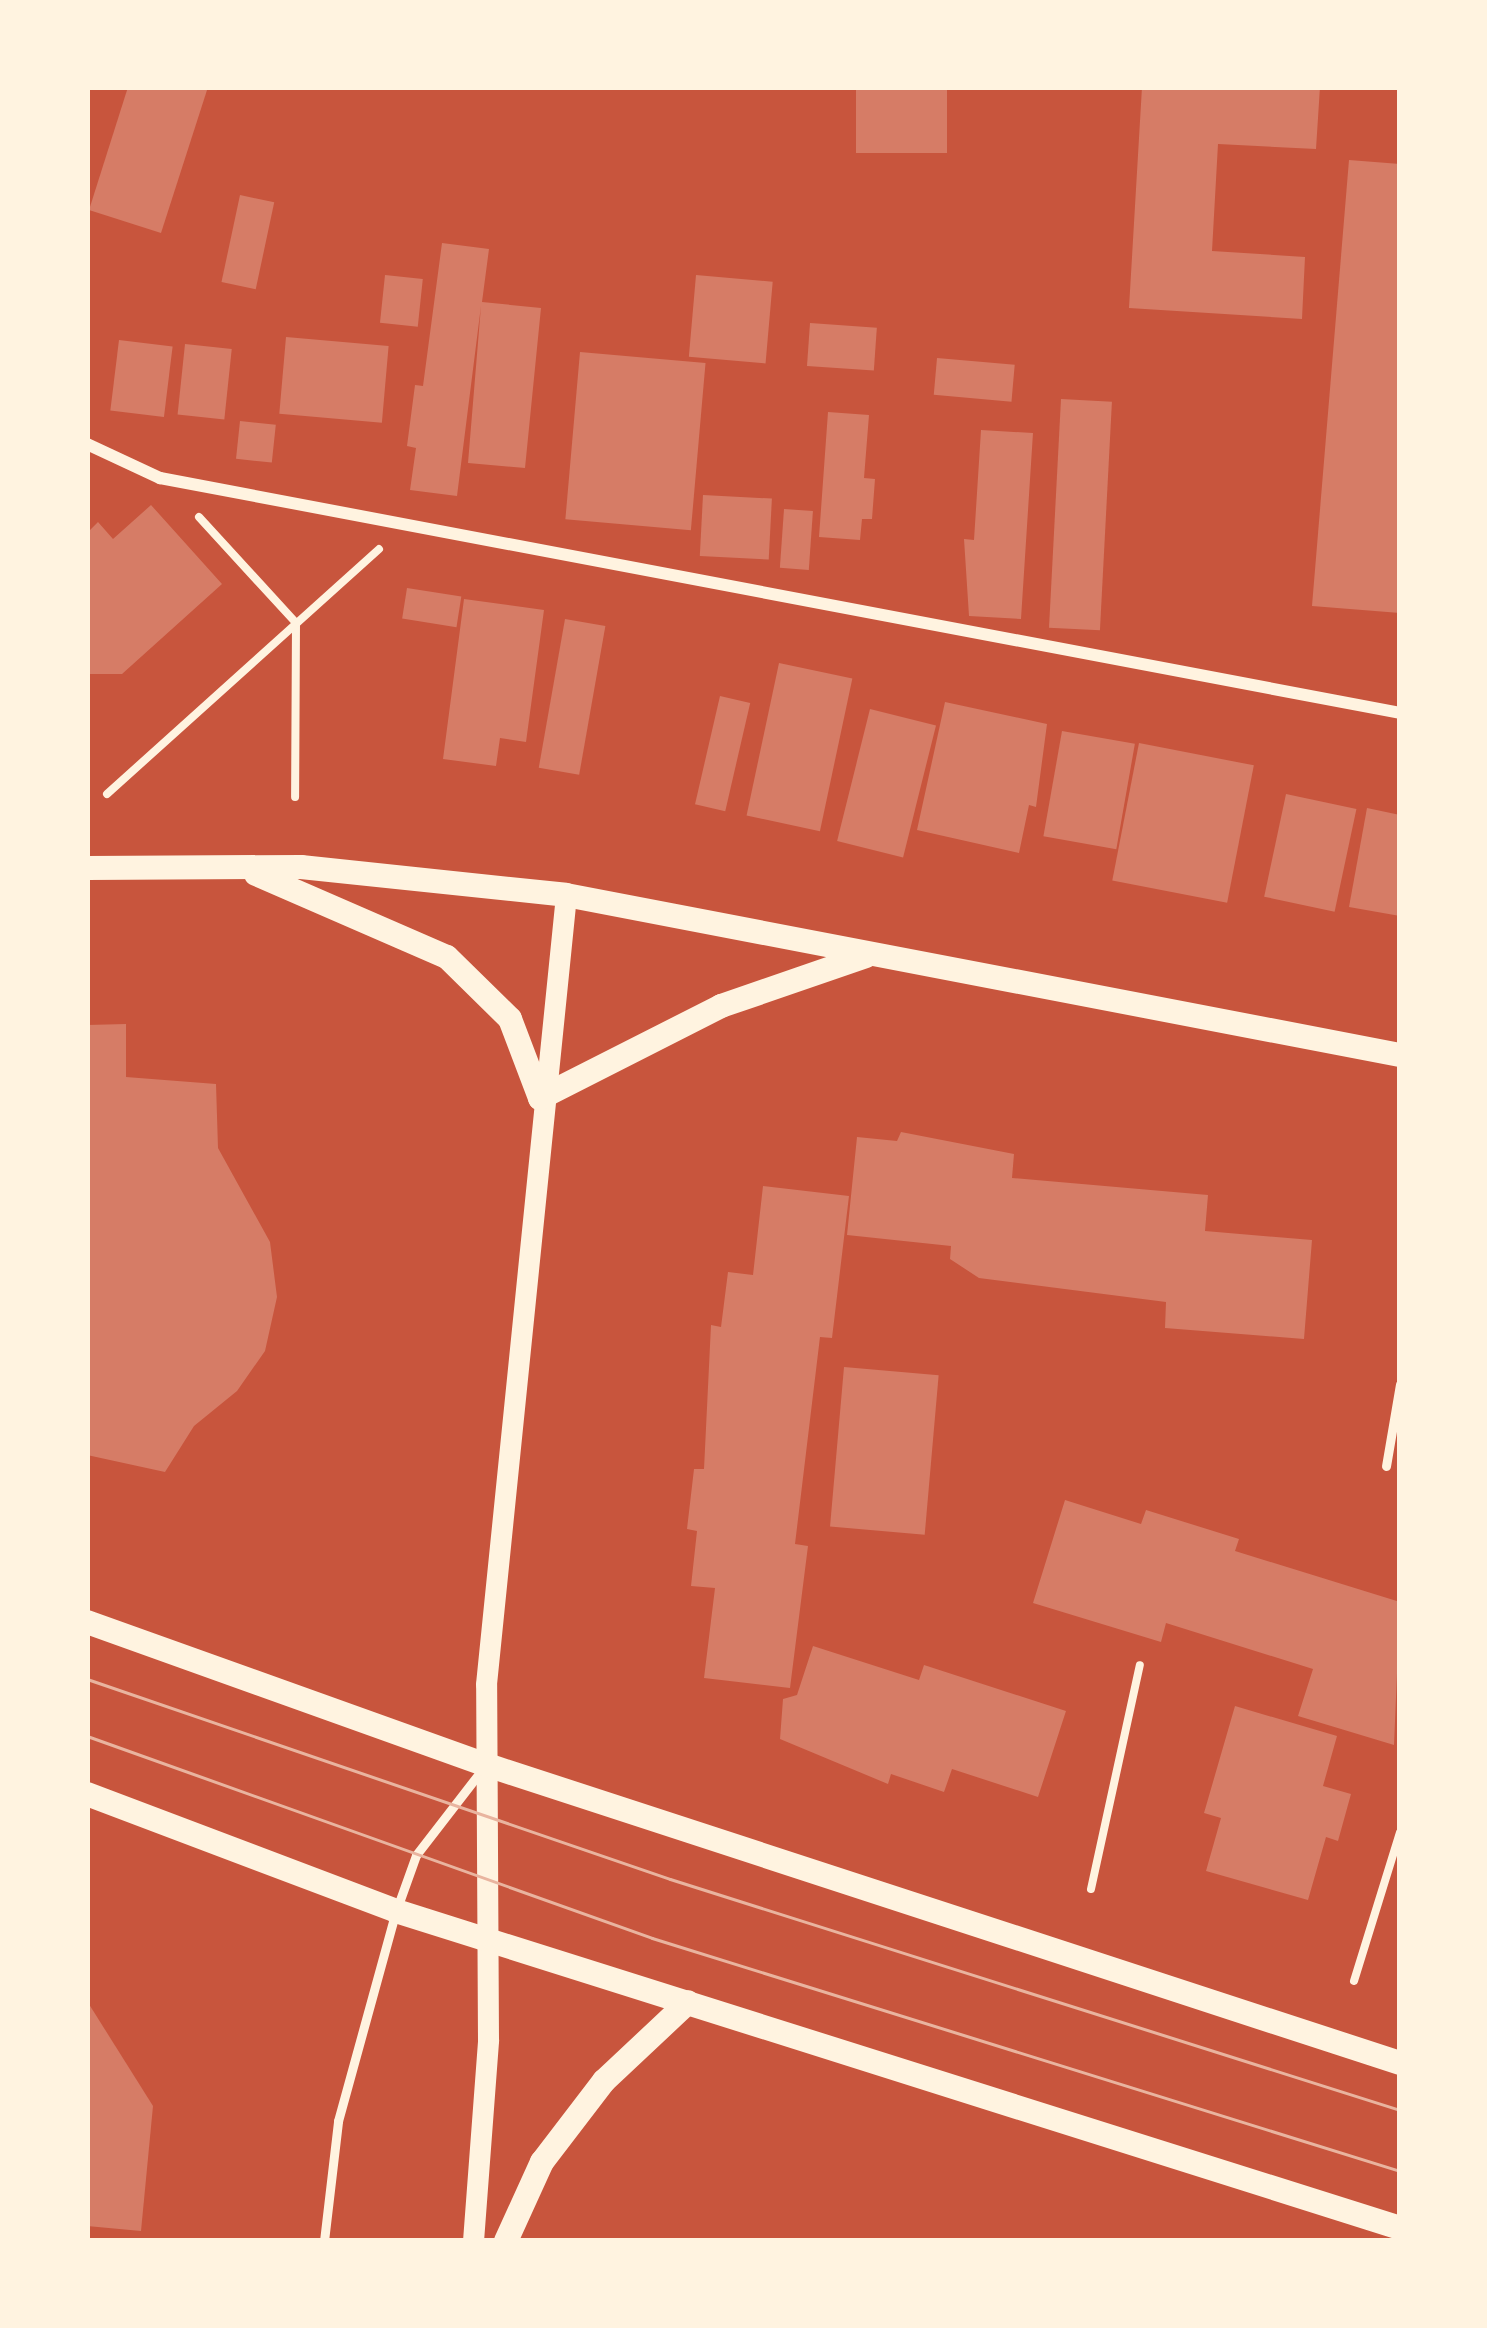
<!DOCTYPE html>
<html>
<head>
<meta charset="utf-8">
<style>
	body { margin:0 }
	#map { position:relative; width:1487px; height:2328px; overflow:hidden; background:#c8553d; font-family:"Roboto Condensed",sans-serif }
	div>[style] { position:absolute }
	.building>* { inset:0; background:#d67c66; transform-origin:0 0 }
	.path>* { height:8px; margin:-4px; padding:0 4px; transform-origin:4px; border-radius:4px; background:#fff3e0 }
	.service>* { height:9px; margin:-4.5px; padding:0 4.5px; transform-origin:4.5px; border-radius:4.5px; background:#fff3e0 }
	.minor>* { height:12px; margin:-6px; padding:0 6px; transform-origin:6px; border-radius:6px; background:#fff3e0 }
	.tertiary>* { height:21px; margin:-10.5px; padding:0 10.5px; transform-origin:10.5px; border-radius:10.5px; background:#fff3e0 }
	.secondary>* { height:24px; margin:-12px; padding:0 12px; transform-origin:12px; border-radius:12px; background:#fff3e0 }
	.tram>* { height:3px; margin:-1.5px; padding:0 1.5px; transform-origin:1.5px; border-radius:1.5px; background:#e9b49f }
	span { translate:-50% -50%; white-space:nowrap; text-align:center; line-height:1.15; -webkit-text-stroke:9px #fff3e0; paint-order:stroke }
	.frame { position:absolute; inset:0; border:90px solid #fff3e0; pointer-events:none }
</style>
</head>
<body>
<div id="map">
	<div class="building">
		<div style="clip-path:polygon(128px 87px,208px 87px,161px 233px,89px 210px)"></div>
		<div style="left:856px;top:87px;width:91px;height:66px"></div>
		<div style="clip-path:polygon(1142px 87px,1320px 87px,1316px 149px,1218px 144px,1212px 251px,1305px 257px,1302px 319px,1129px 308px)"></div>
		<div style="clip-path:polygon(1349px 160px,1400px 164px,1400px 613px,1312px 606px)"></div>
		<div style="left:240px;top:195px;width:35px;height:89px;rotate:12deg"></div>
		<div style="clip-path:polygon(442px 243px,489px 249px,482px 302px,541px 308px,525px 468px,468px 463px,481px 306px,457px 496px,410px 490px,416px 448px,407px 446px,415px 385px,423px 386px)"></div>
		<div style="left:385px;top:275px;width:38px;height:48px;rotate:6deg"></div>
		<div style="left:696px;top:275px;width:77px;height:82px;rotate:5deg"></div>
		<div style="left:810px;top:323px;width:67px;height:43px;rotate:4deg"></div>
		<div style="left:286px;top:337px;width:103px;height:77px;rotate:5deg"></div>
		<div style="left:119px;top:340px;width:54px;height:71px;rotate:7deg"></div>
		<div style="left:185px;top:344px;width:47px;height:71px;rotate:6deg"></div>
		<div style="left:580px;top:352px;width:126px;height:168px;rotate:5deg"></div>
		<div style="left:937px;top:358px;width:78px;height:37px;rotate:5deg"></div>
		<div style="left:1061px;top:399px;width:51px;height:229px;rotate:3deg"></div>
		<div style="clip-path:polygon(828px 412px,869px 415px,864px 478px,875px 479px,872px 519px,862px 519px,860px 540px,819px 537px)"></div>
		<div style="left:240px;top:421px;width:36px;height:38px;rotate:6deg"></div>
		<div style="clip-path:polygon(981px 430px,1033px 433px,1021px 619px,969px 616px,964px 539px,974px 540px)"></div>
		<div style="left:703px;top:495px;width:69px;height:61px;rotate:3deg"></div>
		<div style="clip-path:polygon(151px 505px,222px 584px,122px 674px,87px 674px,87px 533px,98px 522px,113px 539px)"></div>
		<div style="left:784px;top:509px;width:29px;height:59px;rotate:4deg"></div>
		<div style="left:407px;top:588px;width:55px;height:31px;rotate:9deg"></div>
		<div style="clip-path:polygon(464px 599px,544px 610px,526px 742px,500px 738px,496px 766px,443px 759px)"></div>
		<div style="left:565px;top:619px;width:41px;height:151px;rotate:10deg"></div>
		<div style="left:779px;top:663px;width:75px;height:156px;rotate:12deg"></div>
		<div style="left:720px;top:696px;width:31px;height:111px;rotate:13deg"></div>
		<div style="clip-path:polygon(945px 702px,1047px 724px,1036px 807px,1029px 805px,1019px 853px,917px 830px)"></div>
		<div style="left:870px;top:709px;width:68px;height:136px;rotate:14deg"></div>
		<div style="left:1062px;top:731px;width:74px;height:107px;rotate:10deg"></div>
		<div style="left:1139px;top:743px;width:117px;height:140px;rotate:11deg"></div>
		<div style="left:1286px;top:794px;width:72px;height:105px;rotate:12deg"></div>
		<div style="clip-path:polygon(1367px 808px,1400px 815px,1400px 916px,1349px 907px)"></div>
		<div style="clip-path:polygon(126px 1024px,126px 1077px,216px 1084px,218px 1148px,270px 1242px,277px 1297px,265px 1351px,237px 1391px,194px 1426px,165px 1472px,87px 1455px,87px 1025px)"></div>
		<div style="clip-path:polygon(901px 1132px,1014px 1154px,1012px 1178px,1208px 1195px,1205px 1231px,1312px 1240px,1304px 1339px,1165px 1328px,1166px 1302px,979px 1278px,950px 1259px,951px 1246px,847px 1235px,857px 1137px,897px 1141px)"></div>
		<div style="clip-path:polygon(763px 1186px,849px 1196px,832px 1338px,820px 1337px,795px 1544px,808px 1546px,790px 1688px,704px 1678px,715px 1588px,691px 1586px,697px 1531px,687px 1529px,694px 1469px,704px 1469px,711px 1325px,721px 1327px,728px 1272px,753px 1275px)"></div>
		<div style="left:844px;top:1367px;width:95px;height:160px;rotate:5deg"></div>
		<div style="clip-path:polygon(1065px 1500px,1141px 1524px,1146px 1510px,1239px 1539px,1235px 1551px,1400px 1602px,1394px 1745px,1298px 1716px,1313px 1669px,1166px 1623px,1161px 1642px,1033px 1603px)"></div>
		<div style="clip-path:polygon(813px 1646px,919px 1680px,924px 1665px,1066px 1711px,1038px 1797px,952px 1769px,944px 1792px,891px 1774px,888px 1784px,780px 1739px,783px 1699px,797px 1695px)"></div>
		<div style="clip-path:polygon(1235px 1706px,1337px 1736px,1323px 1786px,1351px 1794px,1338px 1841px,1326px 1837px,1308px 1900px,1206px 1871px,1221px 1818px,1204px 1813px)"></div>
		<div style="clip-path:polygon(87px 2001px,153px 2106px,141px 2231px,87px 2226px)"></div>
	</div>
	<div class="path">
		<div style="left:199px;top:517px;width:144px;rotate:47.5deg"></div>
		<div style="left:296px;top:623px;width:174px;rotate:90.3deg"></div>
		<div style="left:107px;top:794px;width:366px;rotate:-42deg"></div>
		<div style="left:1091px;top:1889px;width:229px;rotate:-77.7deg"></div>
		<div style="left:1354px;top:1981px;width:156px;rotate:-72.8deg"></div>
	</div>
	<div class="service">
		<div style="left:1386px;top:1466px;width:83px;rotate:-80.3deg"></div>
		<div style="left:324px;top:2241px;width:121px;rotate:-83.3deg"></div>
		<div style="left:338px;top:2121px;width:218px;rotate:-74.6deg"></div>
		<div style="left:396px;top:1911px;width:59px;rotate:-70.3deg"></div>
		<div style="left:416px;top:1855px;width:106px;rotate:-52.3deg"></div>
	</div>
	<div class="minor">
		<div style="left:87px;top:444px;width:81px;rotate:25deg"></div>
		<div style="left:160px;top:478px;width:1262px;rotate:10.73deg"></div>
	</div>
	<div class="tertiary">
		<div style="left:473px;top:2241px;width:202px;rotate:-85.7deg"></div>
		<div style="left:488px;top:2040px;width:356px;rotate:-90.3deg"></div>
		<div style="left:486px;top:1684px;width:793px;rotate:-84.21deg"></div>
	</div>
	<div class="secondary">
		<div style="left:87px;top:868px;width:214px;rotate:-0.3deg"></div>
		<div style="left:301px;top:867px;width:266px;rotate:6deg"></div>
		<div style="left:566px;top:895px;width:849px;rotate:10.86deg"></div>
		<div style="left:256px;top:874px;width:208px;rotate:23.5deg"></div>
		<div style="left:447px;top:957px;width:88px;rotate:44.5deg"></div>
		<div style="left:510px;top:1019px;width:85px;rotate:69.2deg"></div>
		<div style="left:540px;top:1098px;width:203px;rotate:-26.9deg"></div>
		<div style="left:721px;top:1006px;width:153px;rotate:-19deg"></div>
		<div style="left:87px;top:1622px;width:425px;rotate:19.7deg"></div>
		<div style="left:487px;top:1765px;width:960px;rotate:18.08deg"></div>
		<div style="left:87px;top:1794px;width:330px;rotate:20.7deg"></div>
		<div style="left:396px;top:1911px;width:1053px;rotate:17.52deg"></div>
		<div style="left:506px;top:2241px;width:87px;rotate:-65.5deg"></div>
		<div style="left:542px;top:2162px;width:102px;rotate:-52.6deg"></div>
		<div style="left:604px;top:2081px;width:115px;rotate:-43.2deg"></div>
	</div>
	<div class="tram">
		<div style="left:87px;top:1679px;width:616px;rotate:18.93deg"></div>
		<div style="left:670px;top:1879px;width:766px;rotate:17.56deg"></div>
		<div style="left:87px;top:1736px;width:600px;rotate:19.67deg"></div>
		<div style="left:652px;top:1938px;width:783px;rotate:17.3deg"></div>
	</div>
	<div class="frame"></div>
</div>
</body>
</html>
